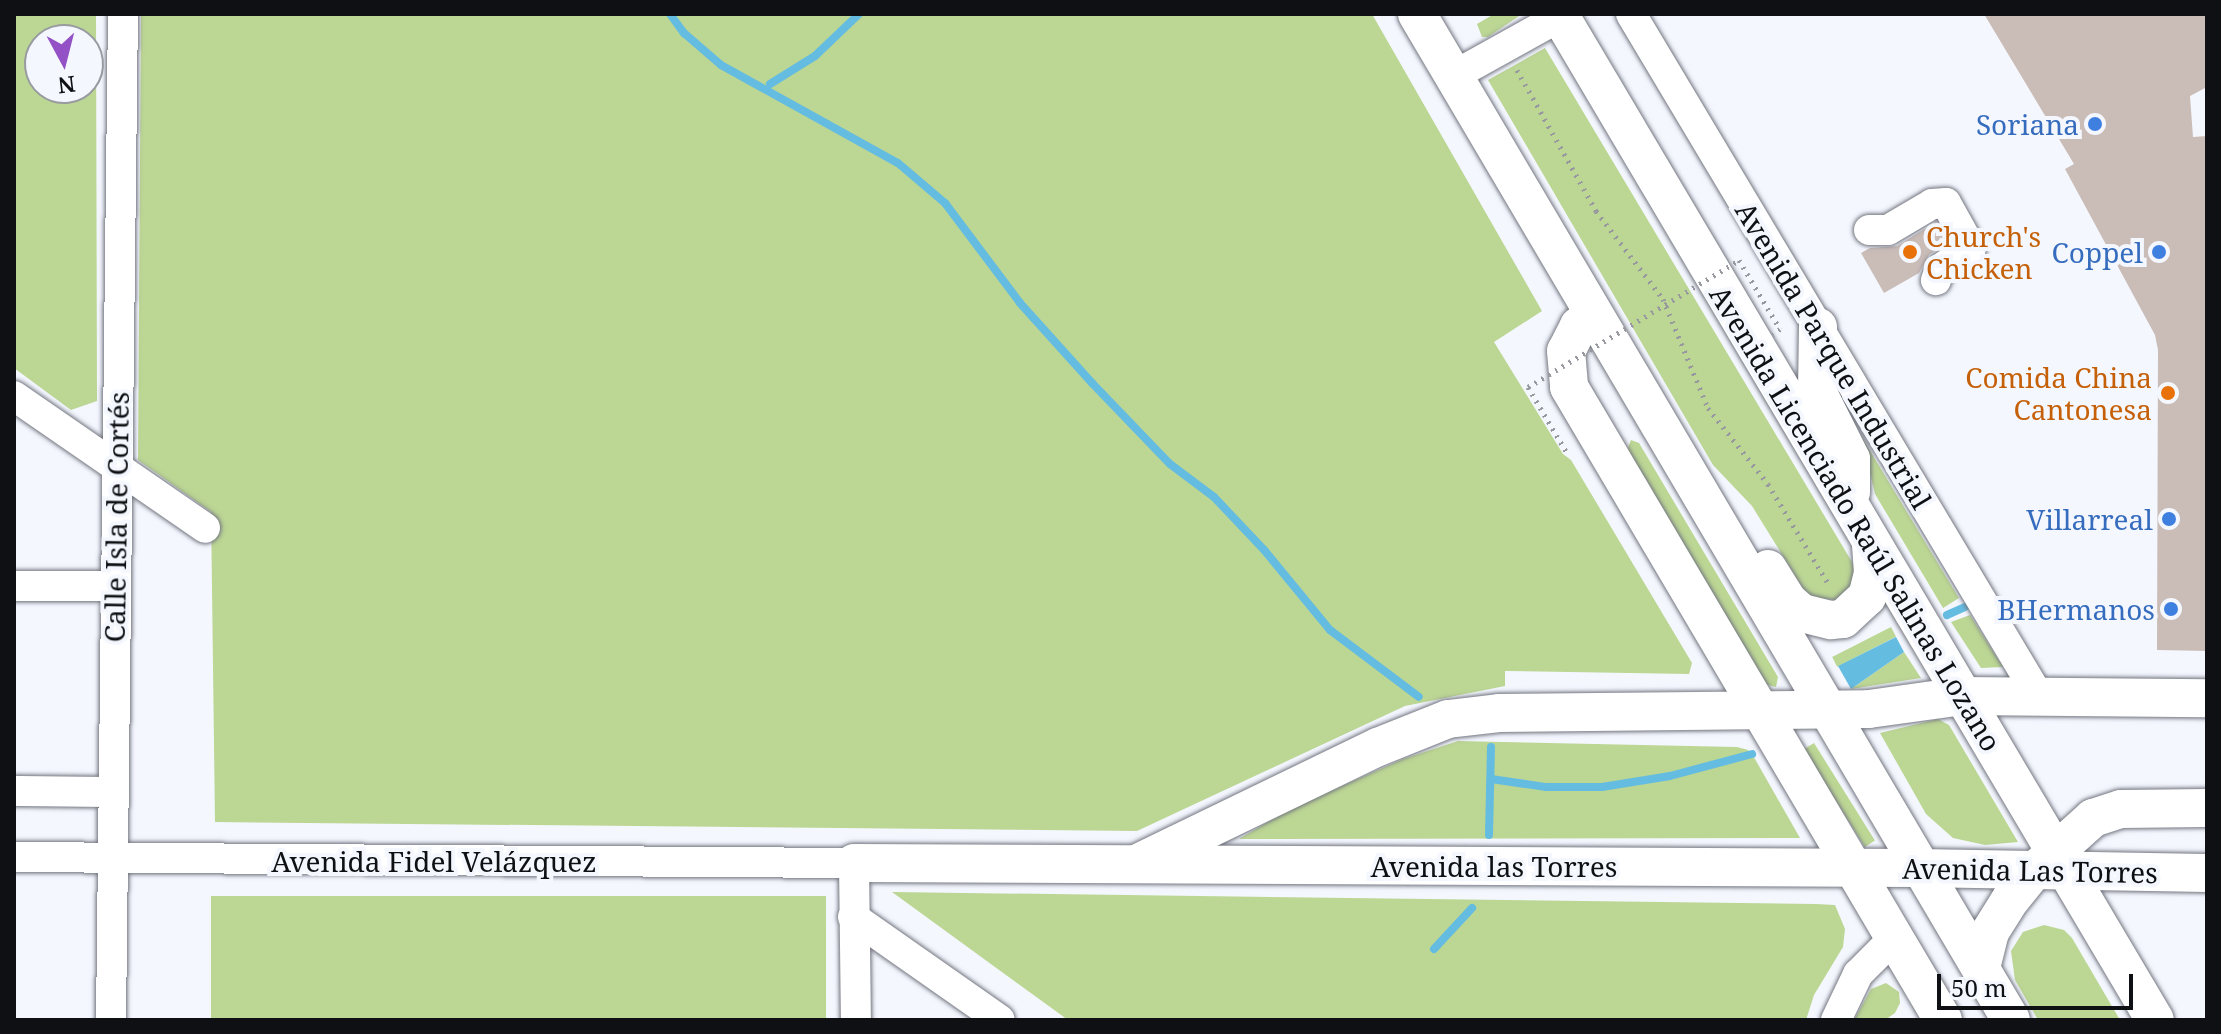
<!DOCTYPE html>
<html>
<head>
<meta charset="utf-8">
<style>
	body { margin:0 }
	#map { position:relative; width:2221px; height:1034px; overflow:hidden; background:#f4f7fe; font-family:"Noto Serif",serif }
	div>[style] { position:absolute }
	.green>* { inset:0; background:#bcd694; transform-origin:0 0 }
	.water>* { inset:0; background:#65bce1 }
	.stream>* { height:8px; margin:-4px; padding:0 4px; transform-origin:4px; border-radius:4px; background:#65bce1 }
	.building>* { inset:0; background:#cabdb8 }
	.path>* { height:5px; margin-top:-2.5px; transform-origin:0; background:repeating-linear-gradient(90deg,#97999f 0 2px,transparent 0 8px) }
	.roads { filter:drop-shadow(0 0 2px #737680) drop-shadow(0 0 2px #737680) }
	.minor>* { height:30px; margin:-15px; padding:0 15px; transform-origin:15px; border-radius:15px; background:#fff }
	.major>* { height:38px; margin:-19px; padding:0 19px; transform-origin:19px; border-radius:19px; background:#fff }
	.path-bridge>* { height:5px; margin-top:-2.5px; transform-origin:0; background:repeating-linear-gradient(90deg,#97999f 0 2px,transparent 0 8px) }
	.dots>* { width:22px; height:22px; translate:-50% -50%; box-sizing:border-box; border:4px solid #f4f7fe; border-radius:50% }
	span { translate:-50% -50%; white-space:nowrap; text-align:center; line-height:1.15; -webkit-text-stroke:8px #f4f7fe; paint-order:stroke }
	.shop-label { font-size:28px; color:#366cbe }
	.right { translate:-100% -50%; text-align:right }
	.food-label { font-size:28px; color:#c56008 }
	.left { translate:0 -50%; text-align:left }
	.street-label { font-size:28px; color:#0e1013 }
	.frame { position:absolute; inset:0; border:16px solid #0e1013; pointer-events:none }
	.north { position:absolute; left:24px; top:24px; width:80px; height:80px; box-sizing:border-box; background:#f4f7fe; border:2px solid #989ba0; border-radius:50%; rotate:173deg; font-size:22px; font-weight:700; line-height:32px; text-align:center; color:#0e1013 }
	.north::after { content:''; display:block; margin:auto; width:28px; height:36px; background:#9451c6; clip-path:polygon(50% 0,100% 100%,50% 72%,0 100%) }
	.scale { position:absolute; left:1937px; top:974px; width:196px; height:36px; box-sizing:border-box; border:4px solid #0e1013; border-top:0; padding-left:10px; font-size:24px; line-height:28px; white-space:nowrap; color:#0e1013; -webkit-text-stroke:6px #f4f7fe; paint-order:stroke }
</style>
</head>
<body>
<div id="map">
	<div class="green">
		<div style="clip-path:polygon(evenodd,14px 14px,96px 14px,97px 401px,71px 410px,14px 368px,14px 14px,40px 40px,88px 40px,88px 88px,40px 88px,40px 40px)"></div>
		<div style="clip-path:polygon(141px 14px,1372px 14px,1542px 311px,1494px 342px,1563px 454px,1571px 460px,1692px 663px,1689px 674px,1505px 671px,1505px 686px,1405px 706px,1137px 831px,215px 822px,211px 512px,138px 460px)"></div>
		<div style="clip-path:polygon(1494px 14px,1522px 14px,1488px 37px,1482px 37px,1477px 24px)"></div>
		<div style="clip-path:polygon(1545px 48px,1855px 567px,1851px 586px,1837px 600px,1813px 598px,1804px 590px,1752px 506px,1713px 465px,1488px 80px)"></div>
		<div style="clip-path:polygon(1832px 388px,1959px 598px,1943px 608px,1875px 494px,1864px 448px)"></div>
		<div style="clip-path:polygon(1631px 440px,1639px 443px,1778px 677px,1776px 687px,1767px 685px,1627px 450px)"></div>
		<div style="clip-path:polygon(1970px 615px,2003px 667px,1981px 668px,1951px 622px)"></div>
		<div style="left:1891px;top:627px;width:11px;height:66px;rotate:63deg"></div>
		<div style="clip-path:polygon(1904px 652px,1921px 678px,1851px 689px)"></div>
		<div style="clip-path:polygon(1938px 719px,1949px 725px,2018px 842px,1985px 845px,1953px 838px,1926px 814px,1880px 733px)"></div>
		<div style="clip-path:polygon(1458px 741px,1737px 747px,1748px 750px,1755px 759px,1800px 838px,1239px 839px,1288px 810px,1403px 759px)"></div>
		<div style="left:1814px;top:743px;width:115px;height:12px;rotate:58deg"></div>
		<div style="clip-path:polygon(892px 892px,1816px 904px,1835px 905px,1845px 929px,1843px 947px,1814px 995px,1806px 1020px,1068px 1020px)"></div>
		<div style="left:211px;top:896px;width:615px;height:124px"></div>
		<div style="clip-path:polygon(2044px 925px,2064px 930px,2072px 938px,2120px 1020px,2038px 1020px,2015px 980px,2011px 951px,2023px 932px)"></div>
		<div style="clip-path:polygon(1886px 983px,1899px 992px,1900px 1003px,1895px 1013px,1885px 1020px,1854px 1020px,1871px 989px)"></div>
	</div>
	<div class="water">
		<div style="clip-path:polygon(1896px 637px,1904px 652px,1851px 689px,1838px 666px)"></div>
	</div>
	<div class="stream">
		<div style="left:670px;top:14px;width:24px;rotate:54deg"></div>
		<div style="left:684px;top:33px;width:49px;rotate:40.9deg"></div>
		<div style="left:721px;top:65px;width:202px;rotate:29deg"></div>
		<div style="left:898px;top:163px;width:62px;rotate:40.4deg"></div>
		<div style="left:945px;top:203px;width:125px;rotate:53.1deg"></div>
		<div style="left:1020px;top:303px;width:108px;rotate:48deg"></div>
		<div style="left:1092px;top:383px;width:112px;rotate:46.1deg"></div>
		<div style="left:1170px;top:464px;width:55px;rotate:36.9deg"></div>
		<div style="left:1214px;top:497px;width:74px;rotate:46.6deg"></div>
		<div style="left:1265px;top:551px;width:102px;rotate:50.6deg"></div>
		<div style="left:1330px;top:630px;width:111px;rotate:37deg"></div>
		<div style="left:770px;top:84px;width:53px;rotate:-31.9deg"></div>
		<div style="left:815px;top:56px;width:61px;rotate:-43.7deg"></div>
		<div style="left:1947px;top:615px;width:20px;rotate:-24deg"></div>
		<div style="left:1491px;top:779px;width:56px;rotate:8.3deg"></div>
		<div style="left:1546px;top:787px;width:56px"></div>
		<div style="left:1602px;top:787px;width:69px;rotate:-9.2deg"></div>
		<div style="left:1670px;top:776px;width:85px;rotate:-15deg"></div>
		<div style="left:1489px;top:835px;width:88px;rotate:-88.7deg"></div>
		<div style="left:1434px;top:949px;width:56px;rotate:-47.2deg"></div>
	</div>
	<div class="building">
		<div style="clip-path:polygon(1984px 14px,2207px 14px,2207px 87px,2190px 96px,2193px 137px,2207px 136px,2207px 651px,2157px 650px,2158px 350px,2155px 335px,2065px 169px,2074px 164px)"></div>
		<div style="clip-path:polygon(1936px 222px,1947px 242px,1929px 255px,1919px 273px,1884px 293px,1861px 253px,1870px 248px,1897px 246px)"></div>
	</div>
	<div class="path">
		<div style="left:1517px;top:70px;width:162px;rotate:60.7deg"></div>
		<div style="left:1596px;top:211px;width:111px;rotate:52.7deg"></div>
		<div style="left:1663px;top:299px;width:118px;rotate:67.6deg"></div>
		<div style="left:1708px;top:408px;width:97px;rotate:51.7deg"></div>
		<div style="left:1768px;top:484px;width:116px;rotate:58.8deg"></div>
		<div style="left:1528px;top:387px;width:77px;rotate:59.4deg"></div>
	</div>
	<div class="roads">
		<div class="minor">
			<div style="left:1631px;top:14px;width:793px;rotate:59.14deg"></div>
			<div style="left:1453px;top:76px;width:128px;rotate:-29deg"></div>
			<div style="left:1869px;top:230px;width:19px"></div>
			<div style="left:1888px;top:230px;width:51px;rotate:-30.6deg"></div>
			<div style="left:1932px;top:204px;width:14px;rotate:-4deg"></div>
			<div style="left:1946px;top:203px;width:51px;rotate:60.9deg"></div>
			<div style="left:1971px;top:248px;width:37px;rotate:146deg"></div>
			<div style="left:1940px;top:269px;width:12px;rotate:110deg"></div>
			<div style="left:14px;top:396px;width:232px;rotate:34.6deg"></div>
			<div style="left:14px;top:586px;width:101px"></div>
			<div style="left:14px;top:791px;width:100px;rotate:0.6deg"></div>
			<div style="left:14px;top:857px;width:840px;rotate:0.41deg"></div>
			<div style="left:854px;top:863px;width:157px;rotate:89.3deg"></div>
			<div style="left:853px;top:917px;width:179px;rotate:35deg"></div>
			<div style="left:111px;top:1020px;width:1006px;rotate:-89.32deg"></div>
			<div style="left:1836px;top:1020px;width:51px;rotate:-64.4deg"></div>
			<div style="left:1858px;top:974px;width:51px;rotate:-45deg"></div>
		</div>
		<div class="major">
			<div style="left:1417px;top:14px;width:1168px;rotate:59.44deg"></div>
			<div style="left:1559px;top:14px;width:1169px;rotate:59.36deg"></div>
			<div style="left:1593px;top:315px;width:18px;rotate:142deg"></div>
			<div style="left:1579px;top:326px;width:28px;rotate:117deg"></div>
			<div style="left:1566px;top:351px;width:36px;rotate:85deg"></div>
			<div style="left:1569px;top:387px;width:735px;rotate:59.42deg"></div>
			<div style="left:1818px;top:327px;width:64px;rotate:90.9deg"></div>
			<div style="left:1817px;top:391px;width:76px;rotate:63.4deg"></div>
			<div style="left:1851px;top:459px;width:33px;rotate:90deg"></div>
			<div style="left:1768px;top:569px;width:38px;rotate:58deg"></div>
			<div style="left:1788px;top:601px;width:18px;rotate:41deg"></div>
			<div style="left:1802px;top:613px;width:30px;rotate:14deg"></div>
			<div style="left:1831px;top:620px;width:12px;rotate:-5deg"></div>
			<div style="left:1843px;top:619px;width:33px;rotate:-43deg"></div>
			<div style="left:1867px;top:597px;width:25px;rotate:-76deg"></div>
			<div style="left:1873px;top:573px;width:30px;rotate:-94deg"></div>
			<div style="left:1142px;top:861px;width:262px;rotate:-25.8deg"></div>
			<div style="left:1378px;top:747px;width:75px;rotate:-21.8deg"></div>
			<div style="left:1448px;top:719px;width:51px;rotate:-6.7deg"></div>
			<div style="left:1499px;top:713px;width:370px;rotate:-0.6deg"></div>
			<div style="left:1869px;top:709px;width:95px;rotate:-7.9deg"></div>
			<div style="left:1963px;top:696px;width:244px;rotate:0.5deg"></div>
			<div style="left:854px;top:863px;width:1064px;rotate:0.27deg"></div>
			<div style="left:1918px;top:868px;width:289px;rotate:1deg"></div>
			<div style="left:1981px;top:968px;width:37px;rotate:-76deg"></div>
			<div style="left:1990px;top:932px;width:39px;rotate:-58deg"></div>
			<div style="left:2011px;top:899px;width:35px;rotate:-51deg"></div>
			<div style="left:2033px;top:872px;width:81px;rotate:-42deg"></div>
			<div style="left:2093px;top:818px;width:29px;rotate:-18deg"></div>
			<div style="left:2121px;top:809px;width:86px;rotate:-0.7deg"></div>
		</div>
	</div>
	<div class="path-bridge">
		<div style="left:1528px;top:387px;width:246px;rotate:-31deg"></div>
		<div style="left:1739px;top:260px;width:80px;rotate:59.3deg"></div>
		<div style="left:1780px;top:329px;width:9px;rotate:144deg"></div>
	</div>
	<div class="dots">
		<div style="left:2095px;top:124px;background:#3f7fe0"></div>
		<div style="left:1910px;top:252px;background:#e8710a"></div>
		<div style="left:2159px;top:252px;background:#3f7fe0"></div>
		<div style="left:2168px;top:393px;background:#e8710a"></div>
		<div style="left:2169px;top:519px;background:#3f7fe0"></div>
		<div style="left:2171px;top:609px;background:#3f7fe0"></div>
	</div>
	<div class="shop-label">
		<span class="right" style="left:2079px;top:124px">Soriana</span>
		<span class="right" style="left:2143px;top:252px">Coppel</span>
		<span class="right" style="left:2153px;top:519px">Villarreal</span>
		<span class="right" style="left:2155px;top:609px">BHermanos</span>
	</div>
	<div class="food-label">
		<span class="left" style="left:1926px;top:252px">Church's<br>Chicken</span>
		<span class="right" style="left:2152px;top:393px">Comida China<br>Cantonesa</span>
	</div>
	<div class="street-label">
		<span style="left:1834px;top:355px;rotate:59deg">Avenida Parque Industrial</span>
		<span style="left:116px;top:517px;rotate:-89deg">Calle Isla de Cortés</span>
		<span style="left:1856px;top:518px;rotate:59deg">Avenida Licenciado Raúl Salinas Lozano</span>
		<span style="left:434px;top:861px">Avenida Fidel Velázquez</span>
		<span style="left:1494px;top:866px">Avenida las Torres</span>
		<span style="left:2030px;top:870px;rotate:1deg">Avenida Las Torres</span>
	</div>
	<div class="frame"></div>
	<div class="north">N</div>
	<div class="scale">50 m</div>
</div>
</body>
</html>
